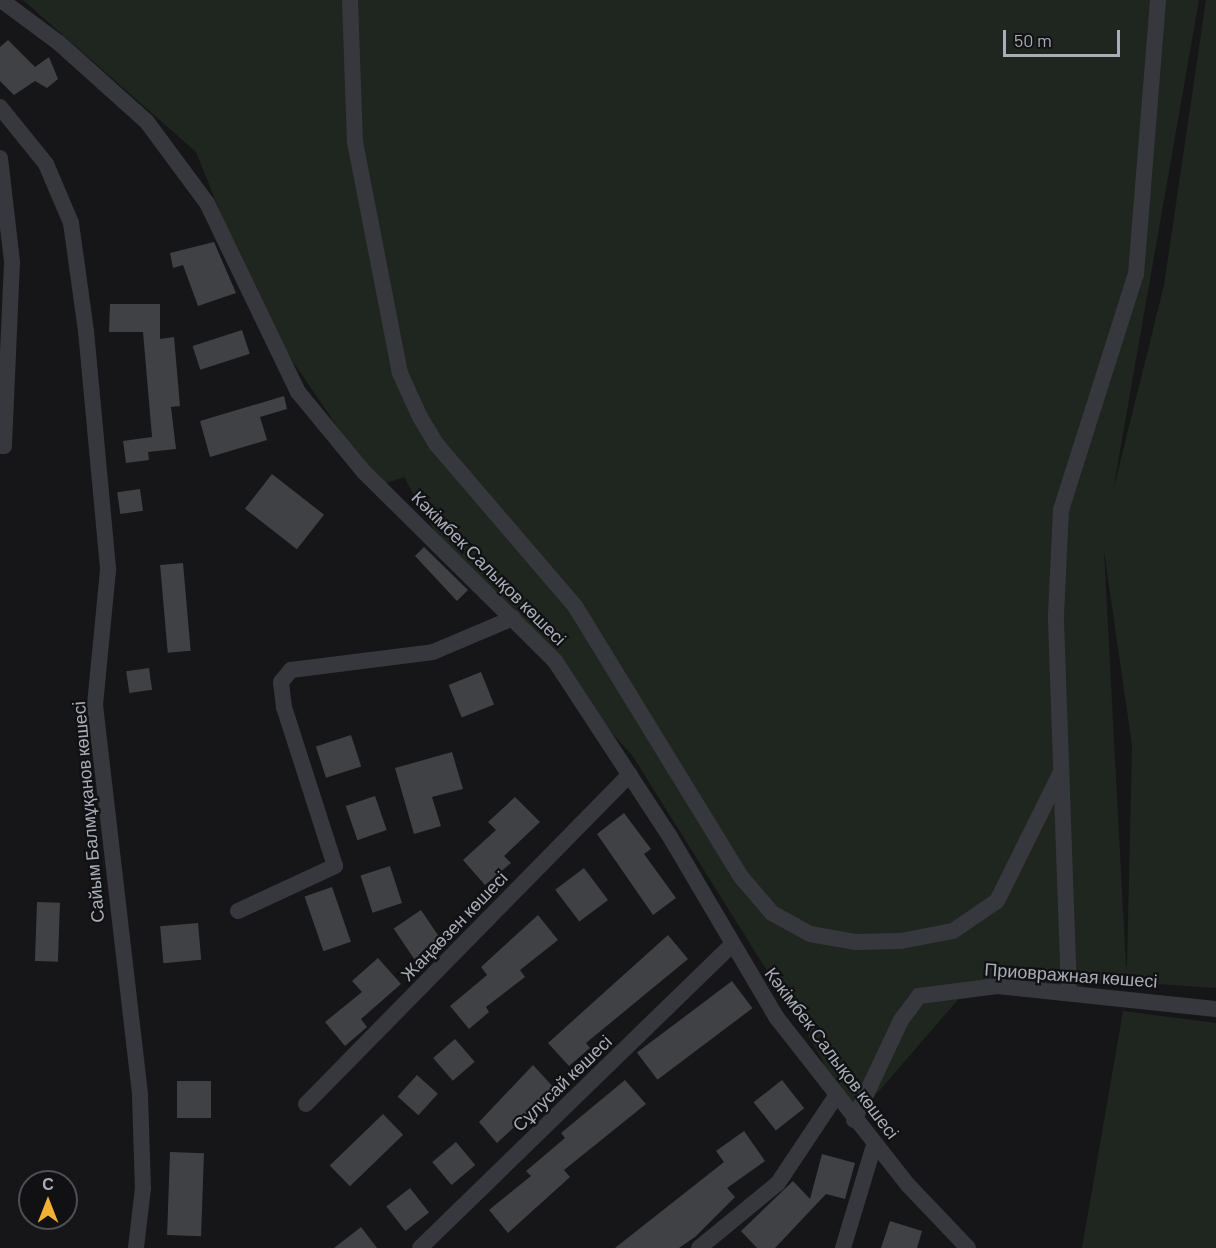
<!DOCTYPE html>
<html>
<head>
<meta charset="utf-8">
<style>
	body { margin:0 }
	#map { position:relative; width:1216px; height:1248px; overflow:hidden; background:#161618; font-family:Barlow,sans-serif }
	div>[style] { position:absolute }
	.green>* { inset:0; background:#1e261f }
	.building>* { inset:0; background:#404145; transform-origin:0 0 }
	.minor>* { height:16px; margin:-8px; padding:0 8px; transform-origin:8px; border-radius:8px; background:#37383d }
	span { translate:-50% -50%; white-space:nowrap; text-align:center; line-height:1.15; -webkit-text-stroke:4.5px #111113; paint-order:stroke }
	.street-label { font-size:18px; color:#a8adb8 }
	.north { position:absolute; left:18px; top:1170px; width:60px; height:60px; box-sizing:border-box; background:#111113; border:2px solid #4d4f55; border-radius:50%; rotate:0deg; font-size:16px; font-weight:700; line-height:24px; text-align:center; color:#a8adb8 }
	.north::after { content:''; display:block; margin:auto; width:21px; height:27px; background:#f2b134; clip-path:polygon(50% 0,100% 100%,50% 72%,0 100%) }
	.scale { position:absolute; left:1003px; top:30px; width:117px; height:27px; box-sizing:border-box; border:3px solid #a8adb8; border-top:0; padding-left:8px; font-size:18px; line-height:21px; white-space:nowrap; color:#a8adb8; -webkit-text-stroke:4px #111113; paint-order:stroke }
</style>
</head>
<body>
<div id="map">
	<div class="green">
		<div style="clip-path:polygon(evenodd,23px 0,1199px 0,1113px 491px,1164px 285px,1206px 0,1216px 0,1216px 988px,1127px 982px,962px 995px,854px 1120px,836px 1096px,821px 1057px,632px 755px,449px 557px,404px 477px,378px 486px,263px 318px,196px 152px,23px 0,1104px 551px,1132px 745px,1127px 966px,1126px 966px,1104px 551px)"></div>
		<div style="clip-path:polygon(1123px 1011px,1216px 1023px,1216px 1248px,1082px 1248px)"></div>
	</div>
	<div class="building">
		<div style="clip-path:polygon(8px 40px,35px 67px,49px 57px,58px 79px,47px 88px,35px 81px,14px 95px,0 81px,0 47px)"></div>
		<div style="clip-path:polygon(214px 242px,236px 293px,198px 306px,183px 265px,173px 268px,170px 253px)"></div>
		<div style="clip-path:polygon(110px 304px,160px 304px,160px 339px,174px 337px,180px 406px,171px 407px,176px 449px,148px 452px,149px 460px,126px 463px,123px 441px,152px 437px,143px 332px,109px 332px)"></div>
		<div style="left:242px;top:330px;width:25px;height:52px;rotate:72deg"></div>
		<div style="clip-path:polygon(284px 396px,287px 409px,260px 417px,267px 440px,210px 457px,200px 421px)"></div>
		<div style="left:272px;top:474px;width:66px;height:44px;rotate:38deg"></div>
		<div style="left:140px;top:489px;width:22px;height:23px;rotate:82deg"></div>
		<div style="clip-path:polygon(424px 547px,468px 590px,457px 601px,415px 556px)"></div>
		<div style="left:183px;top:563px;width:88px;height:23px;rotate:85deg"></div>
		<div style="left:149px;top:668px;width:22px;height:23px;rotate:82deg"></div>
		<div style="left:481px;top:672px;width:35px;height:35px;rotate:68deg"></div>
		<div style="left:351px;top:735px;width:33px;height:37px;rotate:72deg"></div>
		<div style="clip-path:polygon(452px 752px,463px 789px,432px 797px,441px 826px,414px 834px,395px 768px)"></div>
		<div style="left:375px;top:796px;width:36px;height:31px;rotate:71deg"></div>
		<div style="clip-path:polygon(515px 797px,540px 822px,504px 856px,511px 863px,485px 885px,463px 860px,496px 830px,488px 822px)"></div>
		<div style="clip-path:polygon(624px 813px,651px 849px,644px 854px,676px 898px,653px 915px,597px 834px)"></div>
		<div style="left:390px;top:866px;width:39px;height:31px;rotate:72deg"></div>
		<div style="left:584px;top:868px;width:40px;height:36px;rotate:53deg"></div>
		<div style="left:332px;top:887px;width:58px;height:29px;rotate:71deg"></div>
		<div style="left:37px;top:902px;width:23px;height:59px;rotate:2deg"></div>
		<div style="left:421px;top:910px;width:37px;height:33px;rotate:56deg"></div>
		<div style="clip-path:polygon(538px 915px,558px 940px,520px 970px,525px 977px,486px 1007px,489px 1012px,469px 1029px,450px 1006px,487px 975px,481px 967px)"></div>
		<div style="left:198px;top:923px;width:37px;height:38px;rotate:85deg"></div>
		<div style="clip-path:polygon(668px 935px,688px 959px,586px 1043px,590px 1048px,569px 1066px,548px 1043px)"></div>
		<div style="clip-path:polygon(378px 958px,401px 984px,361px 1019px,367px 1027px,345px 1046px,325px 1022px,362px 992px,352px 981px)"></div>
		<div style="left:732px;top:981px;width:34px;height:119px;rotate:53deg"></div>
		<div style="left:455px;top:1039px;width:30px;height:29px;rotate:49deg"></div>
		<div style="clip-path:polygon(533px 1065px,555px 1089px,497px 1143px,479px 1122px)"></div>
		<div style="left:417px;top:1075px;width:28px;height:29px;rotate:42deg"></div>
		<div style="clip-path:polygon(625px 1080px,646px 1104px,564px 1170px,570px 1177px,508px 1233px,489px 1210px,531px 1176px,526px 1171px,565px 1138px,561px 1133px)"></div>
		<div style="left:782px;top:1080px;width:36px;height:36px;rotate:52deg"></div>
		<div style="left:177px;top:1081px;width:34px;height:37px"></div>
		<div style="left:383px;top:1114px;width:29px;height:74px;rotate:46deg"></div>
		<div style="clip-path:polygon(744px 1131px,765px 1161px,727px 1188px,735px 1197px,695px 1237px,679px 1248px,615px 1248px,724px 1162px,716px 1151px)"></div>
		<div style="left:456px;top:1142px;width:30px;height:31px;rotate:50deg"></div>
		<div style="left:170px;top:1152px;width:34px;height:83px;rotate:2deg"></div>
		<div style="clip-path:polygon(822px 1154px,855px 1163px,845px 1199px,826px 1194px,775px 1248px,757px 1248px,741px 1231px,793px 1181px,810px 1199px)"></div>
		<div style="left:410px;top:1188px;width:31px;height:30px;rotate:52deg"></div>
		<div style="clip-path:polygon(890px 1221px,922px 1231px,917px 1248px,881px 1248px)"></div>
		<div style="clip-path:polygon(361px 1227px,377px 1248px,334px 1248px)"></div>
	</div>
	<div class="minor">
		<div style="left:1px;top:0;width:72px;rotate:36.6deg"></div>
		<div style="left:59px;top:43px;width:118px;rotate:41.9deg"></div>
		<div style="left:147px;top:122px;width:101px;rotate:53.5deg"></div>
		<div style="left:207px;top:203px;width:210px;rotate:64.3deg"></div>
		<div style="left:298px;top:392px;width:104px;rotate:50.5deg"></div>
		<div style="left:364px;top:472px;width:269px;rotate:44.7deg"></div>
		<div style="left:555px;top:661px;width:208px;rotate:56.8deg"></div>
		<div style="left:669px;top:835px;width:212px;rotate:59.5deg"></div>
		<div style="left:777px;top:1018px;width:212px;rotate:51.9deg"></div>
		<div style="left:908px;top:1185px;width:87px;rotate:46.4deg"></div>
		<div style="left:350px;top:0;width:142px;rotate:88deg"></div>
		<div style="left:355px;top:142px;width:235px;rotate:79deg"></div>
		<div style="left:400px;top:373px;width:48px;rotate:65.6deg"></div>
		<div style="left:420px;top:417px;width:33px;rotate:59deg"></div>
		<div style="left:437px;top:445px;width:212px;rotate:49.4deg"></div>
		<div style="left:575px;top:606px;width:319px;rotate:58.5deg"></div>
		<div style="left:742px;top:878px;width:46px;rotate:49.4deg"></div>
		<div style="left:772px;top:913px;width:43px;rotate:28.9deg"></div>
		<div style="left:810px;top:934px;width:47px;rotate:9.9deg"></div>
		<div style="left:856px;top:942px;width:45px;rotate:-1.3deg"></div>
		<div style="left:901px;top:941px;width:53px;rotate:-10.9deg"></div>
		<div style="left:953px;top:931px;width:53px;rotate:-34.3deg"></div>
		<div style="left:997px;top:901px;width:142px;rotate:-63.6deg"></div>
		<div style="left:0;top:107px;width:73px;rotate:51.1deg"></div>
		<div style="left:46px;top:164px;width:64px;rotate:67deg"></div>
		<div style="left:71px;top:223px;width:109px;rotate:82.1deg"></div>
		<div style="left:86px;top:331px;width:240px;rotate:84.7deg"></div>
		<div style="left:108px;top:570px;width:136px;rotate:95.5deg"></div>
		<div style="left:95px;top:705px;width:393px;rotate:83.4deg"></div>
		<div style="left:140px;top:1095px;width:93px;rotate:88.2deg"></div>
		<div style="left:143px;top:1188px;width:60px;rotate:96.7deg"></div>
		<div style="left:0;top:158px;width:105px;rotate:83.4deg"></div>
		<div style="left:12px;top:262px;width:184px;rotate:92.5deg"></div>
		<div style="left:4px;top:446px;width:4px;rotate:180deg"></div>
		<div style="left:238px;top:911px;width:107px;rotate:-24.9deg"></div>
		<div style="left:335px;top:866px;width:167px;rotate:-107.8deg"></div>
		<div style="left:284px;top:707px;width:25px;rotate:-97deg"></div>
		<div style="left:281px;top:682px;width:16px;rotate:-50deg"></div>
		<div style="left:291px;top:670px;width:143px;rotate:-7.2deg"></div>
		<div style="left:433px;top:652px;width:87px;rotate:-23deg"></div>
		<div style="left:1069px;top:993px;width:378px;rotate:-92deg"></div>
		<div style="left:1056px;top:615px;width:105px;rotate:-87.3deg"></div>
		<div style="left:1061px;top:510px;width:248px;rotate:-72.4deg"></div>
		<div style="left:1136px;top:274px;width:275px;rotate:-85.4deg"></div>
		<div style="left:306px;top:1104px;width:462px;rotate:-45.5deg"></div>
		<div style="left:854px;top:1120px;width:110px;rotate:-64.8deg"></div>
		<div style="left:901px;top:1020px;width:30px;rotate:-53deg"></div>
		<div style="left:919px;top:996px;width:79px;rotate:-7.3deg"></div>
		<div style="left:997px;top:986px;width:220px;rotate:6deg"></div>
		<div style="left:420px;top:1248px;width:434px;rotate:-44.2deg"></div>
		<div style="left:699px;top:1248px;width:102px;rotate:-39.4deg"></div>
		<div style="left:778px;top:1183px;width:105px;rotate:-56.3deg"></div>
		<div style="left:843px;top:1248px;width:108px;rotate:-73.2deg"></div>
	</div>
	<div class="street-label">
		<span style="left:489px;top:568px;rotate:45deg">Кәкімбек Салықов көшесі</span>
		<span style="left:88px;top:812px;rotate:-95deg">Сайым Балмұқанов көшесі</span>
		<span style="left:454px;top:926px;rotate:-46deg">Жаңаөзен көшесі</span>
		<span style="left:1071px;top:975px;rotate:4deg">Приовражная көшесі</span>
		<span style="left:832px;top:1053px;rotate:53deg">Кәкімбек Салықов көшесі</span>
		<span style="left:562px;top:1083px;rotate:-44deg">Сұлусай көшесі</span>
	</div>
	<div class="north">С</div>
	<div class="scale">50 m</div>
</div>
</body>
</html>
